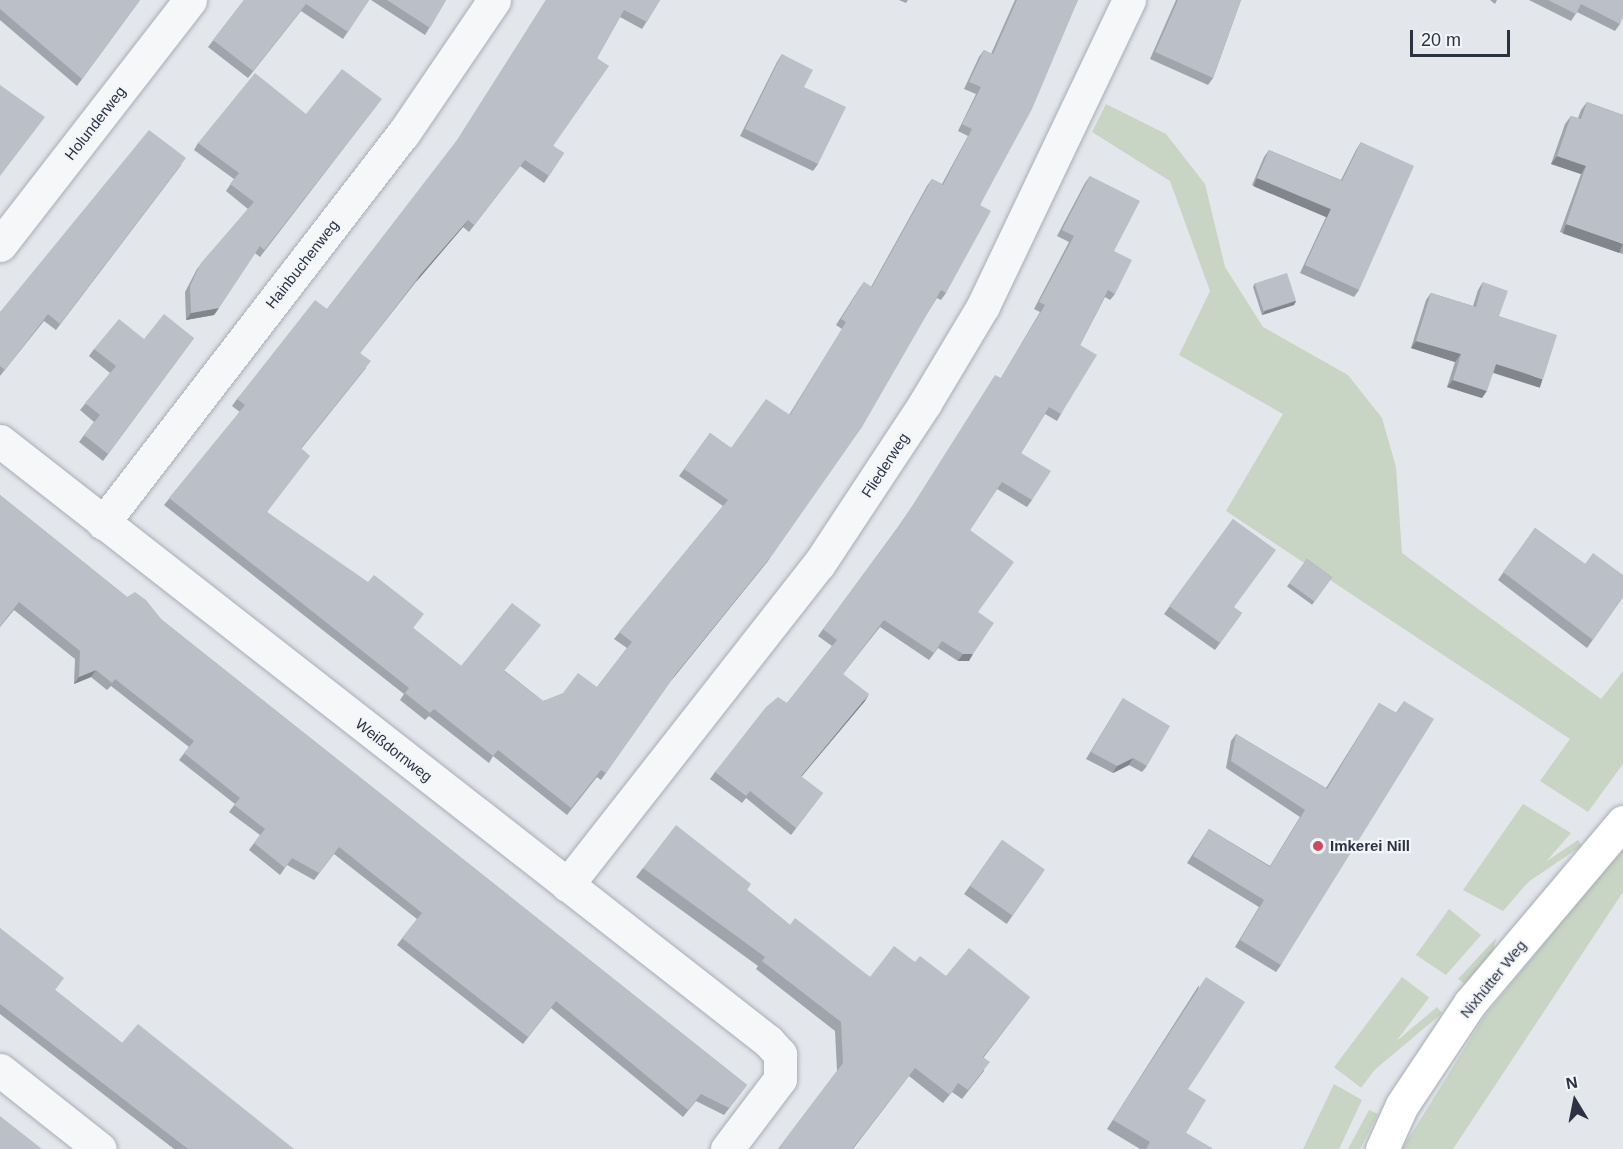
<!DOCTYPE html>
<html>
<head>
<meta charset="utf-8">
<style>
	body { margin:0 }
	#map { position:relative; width:1623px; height:1149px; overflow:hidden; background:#e3e6eb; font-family:Helvetica,sans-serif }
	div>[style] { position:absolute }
	.green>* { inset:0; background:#c8d5c4; transform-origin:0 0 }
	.roads { filter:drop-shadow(0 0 2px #a8adb5) drop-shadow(0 0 2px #a8adb5) }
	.street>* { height:33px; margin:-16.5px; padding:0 16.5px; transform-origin:16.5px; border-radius:16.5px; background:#f6f7f9 }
	.secondary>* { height:33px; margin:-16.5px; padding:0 16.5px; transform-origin:16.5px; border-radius:16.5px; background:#fff }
	.wall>* { inset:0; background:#a0a4ac; transform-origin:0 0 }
	.shaded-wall>* { inset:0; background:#82868c; transform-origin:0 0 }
	.building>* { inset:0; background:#babfc8; transform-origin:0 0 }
	.dots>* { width:16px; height:16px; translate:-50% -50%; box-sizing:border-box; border:3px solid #f3f5f8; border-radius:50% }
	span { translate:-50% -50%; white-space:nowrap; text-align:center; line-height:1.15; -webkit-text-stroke:4.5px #f3f5f8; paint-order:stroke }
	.street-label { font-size:15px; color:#2b3343 }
	.poi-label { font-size:15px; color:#2b3343; font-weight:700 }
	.left { translate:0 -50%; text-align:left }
	.north { position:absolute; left:1545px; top:1071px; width:60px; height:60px; -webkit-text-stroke:4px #f3f5f8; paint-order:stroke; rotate:350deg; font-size:16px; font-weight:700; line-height:24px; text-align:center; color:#2b3343 }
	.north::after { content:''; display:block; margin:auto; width:21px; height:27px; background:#2b3343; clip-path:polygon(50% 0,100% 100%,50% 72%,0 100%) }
	.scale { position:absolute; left:1410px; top:30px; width:100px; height:27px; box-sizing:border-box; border:3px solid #2b3343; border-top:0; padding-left:8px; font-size:18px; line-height:21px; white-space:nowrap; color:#2b3343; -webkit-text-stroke:4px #f3f5f8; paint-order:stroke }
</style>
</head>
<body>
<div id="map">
	<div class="green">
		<div style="clip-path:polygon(1106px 104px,1166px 134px,1205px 184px,1225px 267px,1263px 327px,1348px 375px,1382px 418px,1396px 467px,1402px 553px,1601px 699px,1623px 671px,1623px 764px,1588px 812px,1540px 781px,1570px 739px,1226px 511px,1283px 414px,1179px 355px,1210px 291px,1170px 181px,1092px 132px)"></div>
		<div style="clip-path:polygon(1523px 804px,1571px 833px,1503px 911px,1463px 890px)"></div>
		<div style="left:1578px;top:840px;width:7px;height:99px;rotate:56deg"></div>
		<div style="clip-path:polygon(1623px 846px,1623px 892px,1453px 1149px,1402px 1149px,1484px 1017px)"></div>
		<div style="clip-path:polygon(1449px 909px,1481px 935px,1446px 975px,1416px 955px)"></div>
		<div style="clip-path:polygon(1496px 938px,1493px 954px,1465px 984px,1458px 979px)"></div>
		<div style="left:1402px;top:977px;width:34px;height:113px;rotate:37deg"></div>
		<div style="left:1437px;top:1007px;width:8px;height:99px;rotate:50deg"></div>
		<div style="clip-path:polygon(1334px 1084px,1362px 1100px,1339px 1149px,1303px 1149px)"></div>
		<div style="clip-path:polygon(1369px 1110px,1378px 1114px,1360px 1149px,1348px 1149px)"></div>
	</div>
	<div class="roads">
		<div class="street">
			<div style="left:0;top:245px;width:310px;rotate:-52.2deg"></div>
			<div style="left:0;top:441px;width:975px;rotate:38deg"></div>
			<div style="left:768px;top:1041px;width:18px;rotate:47deg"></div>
			<div style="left:780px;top:1054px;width:25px;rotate:90deg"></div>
			<div style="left:780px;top:1079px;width:88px;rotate:127.1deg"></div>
			<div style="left:103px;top:523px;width:491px;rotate:-52.4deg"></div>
			<div style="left:403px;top:134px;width:162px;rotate:-55.8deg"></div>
			<div style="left:567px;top:885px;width:408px;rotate:-51.9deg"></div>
			<div style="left:819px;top:564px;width:193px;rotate:-56.6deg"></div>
			<div style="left:925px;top:403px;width:113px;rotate:-59.1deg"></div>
			<div style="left:983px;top:306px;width:339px;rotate:-64.5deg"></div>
			<div style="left:0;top:1070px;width:127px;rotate:38.3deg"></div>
		</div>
		<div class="secondary">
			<div style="left:1382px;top:1149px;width:48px;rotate:-65.6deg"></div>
			<div style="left:1402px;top:1105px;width:123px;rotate:-56.3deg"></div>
			<div style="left:1470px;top:1003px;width:237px;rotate:-49.8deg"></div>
		</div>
	</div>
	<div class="wall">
		<div style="clip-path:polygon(0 0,140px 0,77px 86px,0 20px)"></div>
		<div style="clip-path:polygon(244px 0,369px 0,343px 39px,301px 11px,248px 78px,208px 47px)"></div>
		<div style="clip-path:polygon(371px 0,446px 0,425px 35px)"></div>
		<div style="clip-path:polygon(546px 0,660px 0,642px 29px,620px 17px,597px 58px,553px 146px,564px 153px,544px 183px,520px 166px,469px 232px,463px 227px,416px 282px,360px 353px,366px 368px,301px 449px,267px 512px,461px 666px,505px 671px,543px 701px,597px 687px,627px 648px,614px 639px,723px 506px,679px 476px,710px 433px,731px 448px,789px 415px,842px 329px,836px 325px,859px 289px,864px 282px,871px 287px,927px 186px,932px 179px,942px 184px,968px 136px,958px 131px,976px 94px,964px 89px,979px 57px,984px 50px,991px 54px,1015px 0,1078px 0,980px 205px,946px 293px,941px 300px,937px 298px,768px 561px,670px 682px,601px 780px,597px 777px,567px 815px,493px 756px,489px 763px,429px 716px,425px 720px,400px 700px,404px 694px,164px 505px,240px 412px,232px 406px,237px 399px,327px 309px,455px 144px)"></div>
		<div style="clip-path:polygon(899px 0,908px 0,906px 3px)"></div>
		<div style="clip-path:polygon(1176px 0,1241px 0,1213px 78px,1208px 85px,1150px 59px)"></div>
		<div style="clip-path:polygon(1490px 0,1497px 0,1495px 4px)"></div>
		<div style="clip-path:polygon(1529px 0,1623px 0,1620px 24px,1615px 31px,1577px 12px,1571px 21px)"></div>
		<div style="clip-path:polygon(782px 54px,818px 164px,813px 171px,740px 136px,777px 62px)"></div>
		<div style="clip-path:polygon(1587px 102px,1623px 115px,1623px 254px,1560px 232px,1581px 174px,1551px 164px,1565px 124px,1571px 116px,1578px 118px,1581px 110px)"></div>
		<div style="clip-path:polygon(377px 105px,260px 257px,255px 253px,214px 315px,186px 320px,185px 292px,197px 269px,248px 209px,226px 191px,234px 179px,194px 150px,198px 143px,306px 114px)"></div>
		<div style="clip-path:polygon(1361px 142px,1359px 290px,1354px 297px,1300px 273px,1326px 217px,1252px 185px,1264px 157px,1269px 150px,1341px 180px,1356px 150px)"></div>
		<div style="clip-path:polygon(182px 164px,56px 330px,44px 321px,0 376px,0 312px)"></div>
		<div style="clip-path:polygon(1090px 176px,1114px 251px,1115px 294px,1110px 300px,1105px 297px,1080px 345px,1061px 414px,1057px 421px,1045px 414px,1021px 453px,1032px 500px,1027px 507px,997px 489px,970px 530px,978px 612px,969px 661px,958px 661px,938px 648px,929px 660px,880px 627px,843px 674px,865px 701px,801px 777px,823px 793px,791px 835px,746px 798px,742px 803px,710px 779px,715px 772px,787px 703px,832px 646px,818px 636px,898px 527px,1001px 378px,1040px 312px,1034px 309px,1069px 242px,1057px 236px,1085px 183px)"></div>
		<div style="clip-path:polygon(1483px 282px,1499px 316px,1538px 387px,1493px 373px,1482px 398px,1447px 387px,1455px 362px,1411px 348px,1426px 300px,1431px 293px,1473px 306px,1478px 290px)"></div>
		<div style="clip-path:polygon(1255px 283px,1296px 301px,1294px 305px,1262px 315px,1253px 287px)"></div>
		<div style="clip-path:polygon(194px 338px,103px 461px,79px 442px,94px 422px,80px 410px,110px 373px,89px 356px,94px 349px,144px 339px)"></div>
		<div style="clip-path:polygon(0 495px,127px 597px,162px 620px,747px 1085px,724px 1115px,696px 1101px,683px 1117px,551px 1008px,523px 1044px,397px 945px,417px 919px,334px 854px,314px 880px,287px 865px,280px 875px,249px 850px,260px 835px,229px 812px,235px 804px,179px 760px,189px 747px,111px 686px,107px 690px,91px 677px,74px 684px,75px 659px,14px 610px,0 627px)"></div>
		<div style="clip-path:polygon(1233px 519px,1234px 608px,1242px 613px,1215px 650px,1164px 614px)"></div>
		<div style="clip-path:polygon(1535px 528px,1585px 564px,1623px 597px,1587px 648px,1498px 580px)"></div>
		<div style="left:1307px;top:559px;width:31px;height:34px;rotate:36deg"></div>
		<div style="clip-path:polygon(1123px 698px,1147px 766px,1142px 772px,1129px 765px,1113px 773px,1086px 759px)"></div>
		<div style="clip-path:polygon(1404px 701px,1281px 965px,1276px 972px,1235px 947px,1259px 907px,1187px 863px,1209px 829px,1270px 866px,1300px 817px,1226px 768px,1231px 741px,1236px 734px,1326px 788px,1379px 703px,1396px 713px)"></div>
		<div style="left:1002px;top:840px;width:52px;height:66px;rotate:35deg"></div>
		<div style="clip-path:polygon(643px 868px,747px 890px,790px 925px,870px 977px,915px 962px,946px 976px,1030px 997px,984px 1057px,984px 1071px,962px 1099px,952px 1092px,943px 1103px,909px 1076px,853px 1149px,778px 1149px,837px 1071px,835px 1031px,756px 969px,758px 966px,636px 877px)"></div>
		<div style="clip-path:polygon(0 928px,55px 990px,122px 1043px,294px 1149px,174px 1149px,0 1014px)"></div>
		<div style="clip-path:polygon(1199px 985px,1188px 1089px,1186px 1133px,1212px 1149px,1140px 1149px,1107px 1129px)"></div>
	</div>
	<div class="shaded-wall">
		<div style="clip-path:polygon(1557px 156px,1586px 166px,1581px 174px,1551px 164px)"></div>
		<div style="left:1257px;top:178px;width:80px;height:9px;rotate:23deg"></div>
		<div style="clip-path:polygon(468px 220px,463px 227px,416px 282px,420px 275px)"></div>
		<div style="left:1566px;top:224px;width:60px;height:10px;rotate:19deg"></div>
		<div style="clip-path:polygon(1296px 301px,1294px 305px,1262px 315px,1265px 311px)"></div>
		<div style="clip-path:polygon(219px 308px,214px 315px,186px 320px,191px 313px)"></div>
		<div style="clip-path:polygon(1416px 341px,1461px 354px,1455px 362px,1411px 348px)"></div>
		<div style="left:1496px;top:364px;width:49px;height:9px;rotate:18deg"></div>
		<div style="clip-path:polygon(1453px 380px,1487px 391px,1482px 398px,1447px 387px)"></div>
		<div style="clip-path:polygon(773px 554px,670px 682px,601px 780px,675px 675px)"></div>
		<div style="clip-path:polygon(963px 654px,973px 654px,969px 661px,958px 661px)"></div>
		<div style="clip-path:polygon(96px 670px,91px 677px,74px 684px,79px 677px)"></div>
		<div style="clip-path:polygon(869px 694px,865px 701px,796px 783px,801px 776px)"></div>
		<div style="clip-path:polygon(1133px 758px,1129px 765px,1113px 773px,1117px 766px)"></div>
	</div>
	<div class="building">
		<div style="clip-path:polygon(0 0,140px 0,82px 79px,0 9px)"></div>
		<div style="clip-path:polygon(244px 0,369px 0,348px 32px,306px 4px,253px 71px,213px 40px)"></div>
		<div style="clip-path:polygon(387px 0,446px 0,430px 28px)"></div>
		<div style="clip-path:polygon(546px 0,660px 0,647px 22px,624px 10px,597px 58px,609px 66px,553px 146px,564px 153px,549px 176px,525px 160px,474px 225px,468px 220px,420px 275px,360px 353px,371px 361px,301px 448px,310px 456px,267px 512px,368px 582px,374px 575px,424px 614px,413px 628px,461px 666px,512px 603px,541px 625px,504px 671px,543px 701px,563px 693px,578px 673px,597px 687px,632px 642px,619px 632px,728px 500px,684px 469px,710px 433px,731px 448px,766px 399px,790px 415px,846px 322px,841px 319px,864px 282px,872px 287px,932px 179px,943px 185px,972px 129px,962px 124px,981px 87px,969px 82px,984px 50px,993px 54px,1017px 0,1078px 0,1032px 109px,980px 205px,991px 211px,946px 293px,941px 290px,862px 427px,773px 554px,675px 675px,606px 773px,601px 770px,571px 808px,498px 750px,493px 756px,434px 709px,430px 713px,405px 693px,409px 688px,169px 498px,245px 405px,237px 399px,315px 300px,327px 309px,457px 140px)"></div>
		<div style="clip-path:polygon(1178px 0,1241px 0,1213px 78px,1155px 52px)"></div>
		<div style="clip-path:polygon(1548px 0,1623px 0,1623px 17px,1620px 24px,1581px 4px,1576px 14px)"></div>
		<div style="clip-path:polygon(782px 54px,813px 70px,804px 87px,846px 107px,818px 164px,745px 129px)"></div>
		<div style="clip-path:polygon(342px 69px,382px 99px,264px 250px,260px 246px,219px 308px,191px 313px,190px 286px,201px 263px,254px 202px,230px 184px,239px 173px,198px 143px,255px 73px,306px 114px)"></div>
		<div style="clip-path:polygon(0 85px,45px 117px,0 176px)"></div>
		<div style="clip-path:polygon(1587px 102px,1623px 115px,1623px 244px,1566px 224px,1586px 166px,1557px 156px,1571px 116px,1581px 119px)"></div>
		<div style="clip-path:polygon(149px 130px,186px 158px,60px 324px,48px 314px,5px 370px,0 366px,0 312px)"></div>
		<div style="clip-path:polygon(1361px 142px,1414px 166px,1359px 290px,1305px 265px,1331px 209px,1257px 178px,1269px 150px,1342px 181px)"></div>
		<div style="clip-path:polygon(1090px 176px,1140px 201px,1114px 251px,1132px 260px,1115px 294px,1108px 290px,1080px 345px,1097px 355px,1061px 414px,1049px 407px,1021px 453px,1051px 471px,1032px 500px,1002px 482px,970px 530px,1014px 562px,978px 612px,994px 623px,973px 654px,963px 654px,942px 641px,934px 653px,884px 620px,843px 674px,869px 694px,801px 776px,823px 793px,796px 828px,750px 791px,746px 796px,715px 772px,766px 707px,778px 697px,787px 703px,837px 640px,823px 629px,902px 522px,995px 375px,1001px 378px,1045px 305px,1039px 302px,1074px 236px,1062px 230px)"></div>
		<div style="left:1287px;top:273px;width:29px;height:34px;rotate:72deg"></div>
		<div style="clip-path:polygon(1483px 282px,1508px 291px,1499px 316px,1557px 335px,1543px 379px,1496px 364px,1487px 391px,1453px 380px,1461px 354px,1416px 341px,1431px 293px,1476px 307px)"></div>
		<div style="clip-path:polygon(164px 314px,194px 338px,108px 454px,84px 435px,100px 415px,85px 403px,116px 366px,94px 349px,119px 319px,144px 339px)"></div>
		<div style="clip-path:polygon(0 495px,127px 597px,135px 592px,146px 600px,162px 620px,747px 1085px,729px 1108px,701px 1094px,688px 1110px,556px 1001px,528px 1037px,402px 938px,422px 913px,339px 847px,319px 873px,292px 858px,285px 868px,254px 843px,265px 829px,234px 805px,240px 798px,184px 753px,194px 741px,115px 679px,112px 683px,96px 670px,79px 677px,80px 651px,19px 602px,0 626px)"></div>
		<div style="clip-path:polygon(1233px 519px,1276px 550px,1234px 607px,1242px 613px,1220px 643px,1169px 606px)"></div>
		<div style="clip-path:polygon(1535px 528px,1585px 564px,1593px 553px,1623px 575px,1623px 597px,1593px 640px,1503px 572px)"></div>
		<div style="left:1307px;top:559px;width:31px;height:30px;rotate:36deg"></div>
		<div style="clip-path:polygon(1123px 698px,1170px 726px,1147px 766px,1133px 758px,1117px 766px,1091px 752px)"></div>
		<div style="clip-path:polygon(1404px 701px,1434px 719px,1281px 965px,1240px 940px,1264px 900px,1193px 856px,1209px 829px,1270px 867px,1305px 810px,1231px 761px,1236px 734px,1327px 789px,1379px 703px,1397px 713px)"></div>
		<div style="clip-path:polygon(676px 825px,751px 884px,747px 890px,790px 925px,795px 918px,870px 977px,894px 946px,915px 962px,920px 956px,946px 976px,969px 948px,1030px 997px,983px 1057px,990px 1062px,968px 1090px,958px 1083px,950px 1095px,915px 1068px,852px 1149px,778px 1149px,843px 1063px,841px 1022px,762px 961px,765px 957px,643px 868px)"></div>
		<div style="left:1002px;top:840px;width:52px;height:56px;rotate:35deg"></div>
		<div style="clip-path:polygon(0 928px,64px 978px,55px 990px,122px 1043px,138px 1024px,294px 1149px,188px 1149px,0 1004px)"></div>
		<div style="clip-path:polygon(1206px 977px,1245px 1002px,1188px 1089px,1206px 1100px,1186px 1133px,1212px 1148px,1212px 1149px,1146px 1149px,1150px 1142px,1113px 1120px)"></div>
		<div style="clip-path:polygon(0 1116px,42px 1149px,0 1149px)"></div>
	</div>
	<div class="dots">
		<div style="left:1318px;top:846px;background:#cd4a5e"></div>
	</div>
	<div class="street-label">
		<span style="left:95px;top:123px;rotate:-52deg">Holunderweg</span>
		<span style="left:302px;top:264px;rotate:-52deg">Hainbuchenweg</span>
		<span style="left:885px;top:465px;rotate:-57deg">Fliederweg</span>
		<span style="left:394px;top:750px;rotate:38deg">Weißdornweg</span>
		<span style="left:1493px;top:979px;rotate:-51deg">Nixhütter Weg</span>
	</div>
	<div class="poi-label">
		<span class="left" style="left:1330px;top:846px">Imkerei Nill</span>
	</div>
	<div class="north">N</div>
	<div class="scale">20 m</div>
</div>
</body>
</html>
